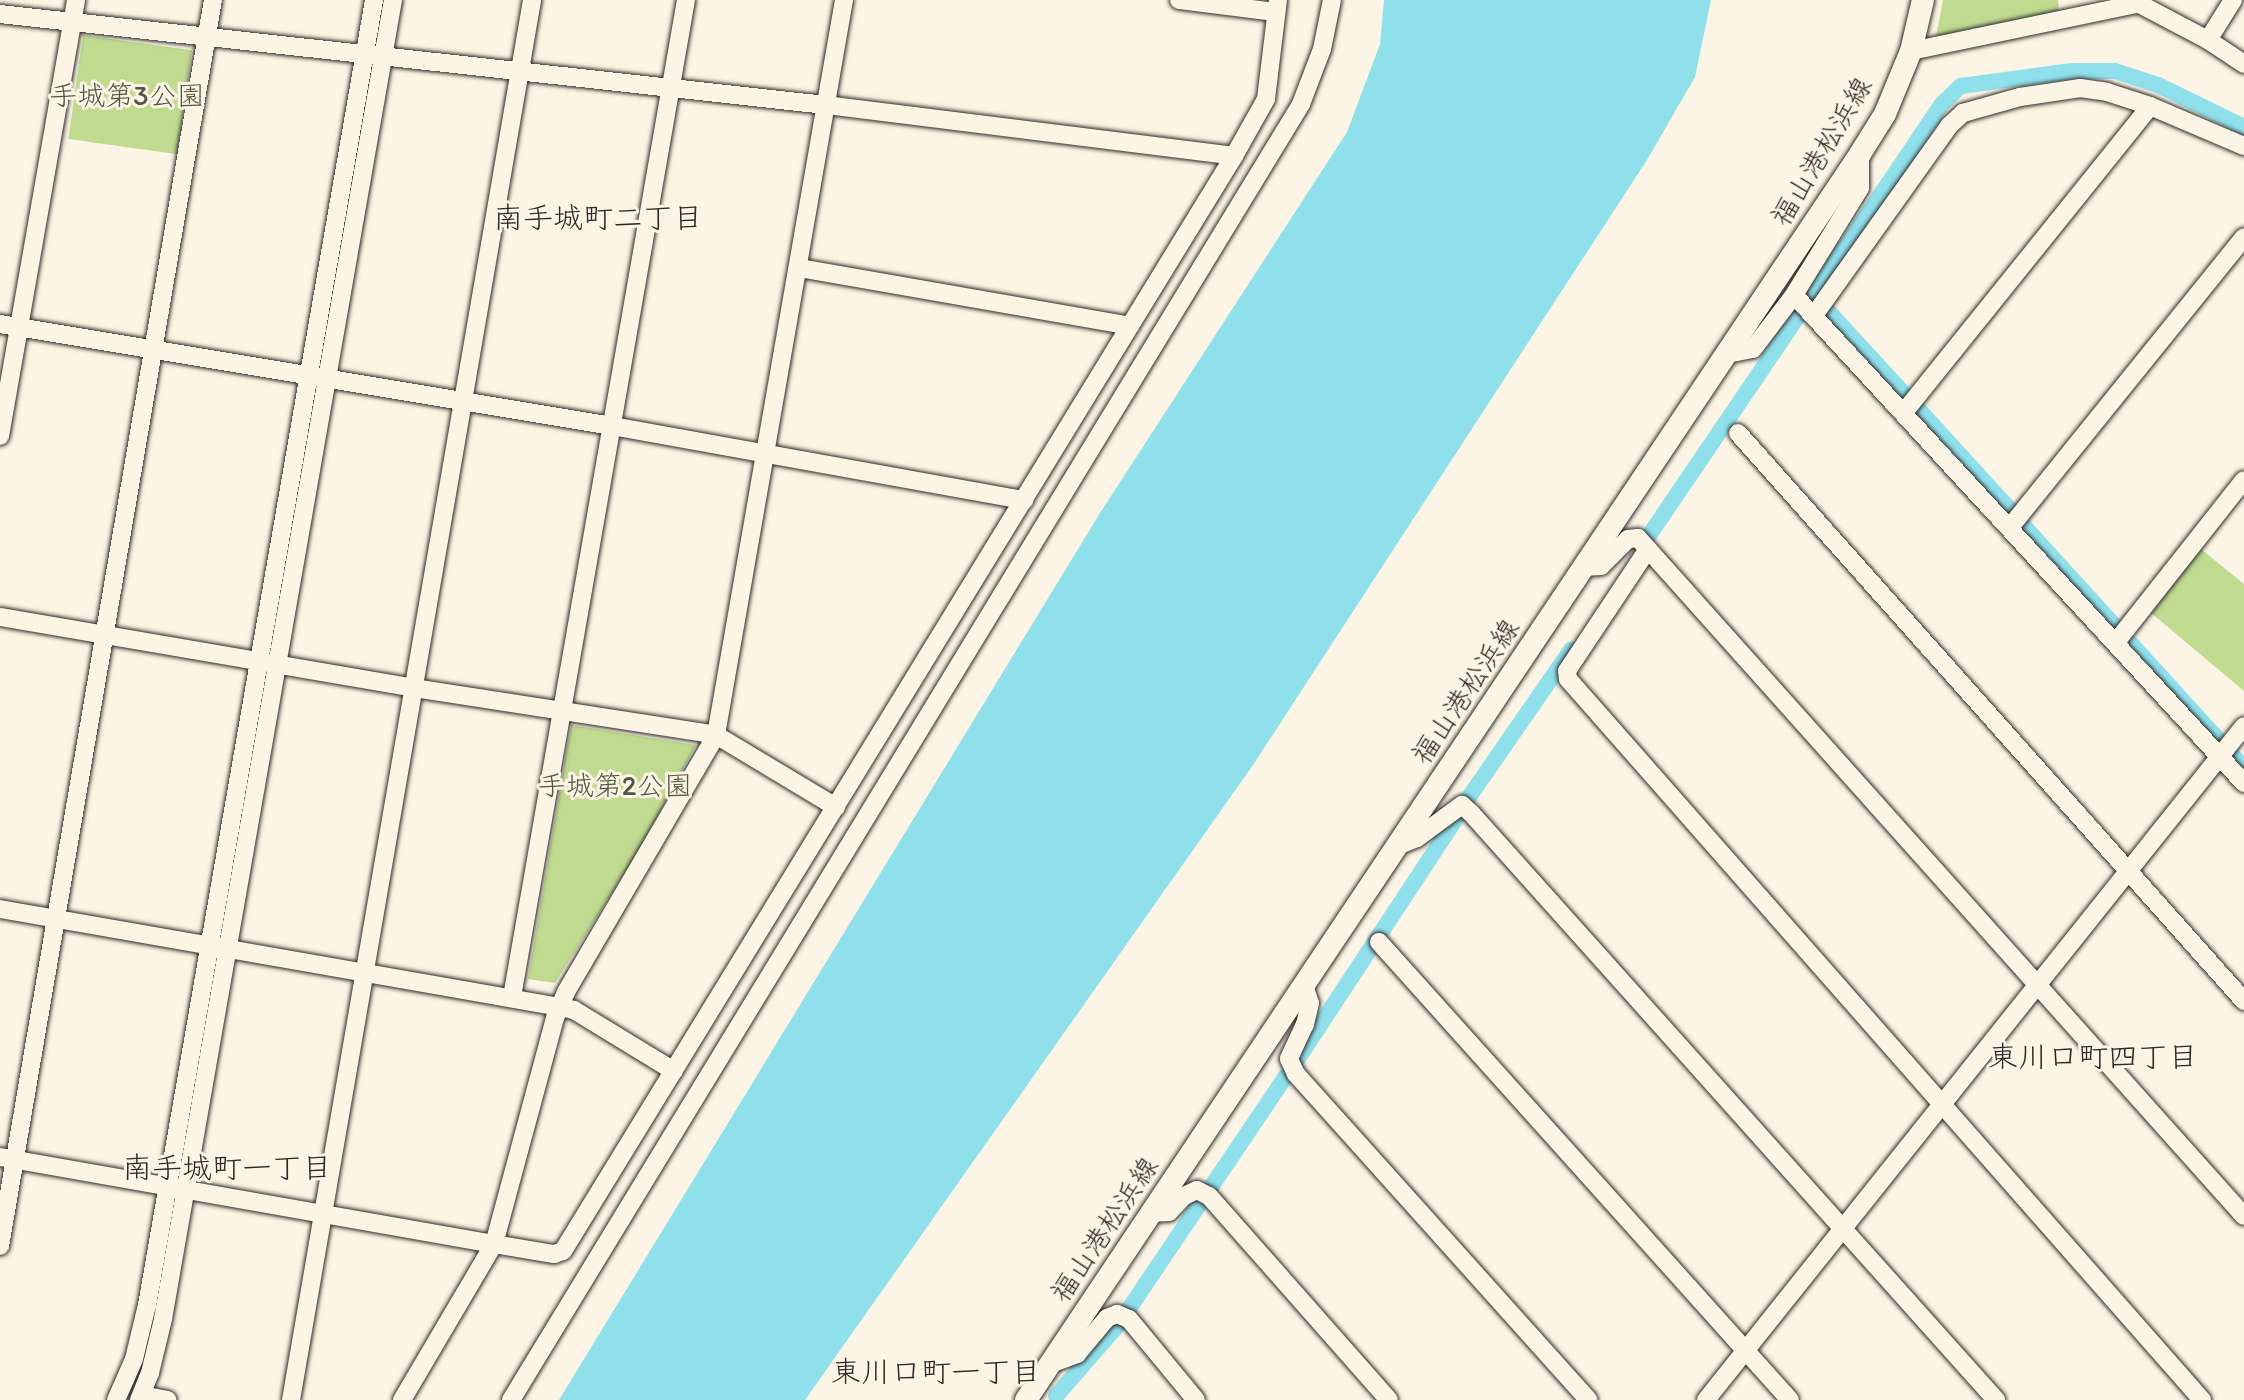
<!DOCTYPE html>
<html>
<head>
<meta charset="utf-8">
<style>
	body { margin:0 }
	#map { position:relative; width:2244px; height:1400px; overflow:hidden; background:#fcf5e5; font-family:Itim,"Klee One",sans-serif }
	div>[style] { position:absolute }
	.green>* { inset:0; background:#c0da90; transform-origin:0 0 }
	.water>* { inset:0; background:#90e0ec }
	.canal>* { height:16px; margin:-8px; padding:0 8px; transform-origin:8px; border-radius:8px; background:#90e0ec }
	.roads { filter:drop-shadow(0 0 2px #2b2b2b) drop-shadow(0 0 2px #2b2b2b) }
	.minor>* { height:18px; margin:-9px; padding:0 9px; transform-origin:9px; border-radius:9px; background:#fcf5e5 }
	.major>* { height:22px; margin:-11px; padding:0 11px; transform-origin:11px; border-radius:11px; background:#fcf5e5 }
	span { translate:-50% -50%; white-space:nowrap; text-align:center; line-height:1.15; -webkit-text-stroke:6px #fcf5e5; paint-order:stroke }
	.park-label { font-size:28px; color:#505744 }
	.street-label { font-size:28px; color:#2b2b2b }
	.neighbourhood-label { font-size:30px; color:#2b2b2b }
</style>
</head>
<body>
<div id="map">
	<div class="green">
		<div style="clip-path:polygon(1943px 0,2058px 0,2059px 13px,1935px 42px)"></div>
		<div style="left:83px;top:35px;width:110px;height:105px;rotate:8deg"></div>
		<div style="clip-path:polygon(2201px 549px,2244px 584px,2244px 691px,2150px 612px)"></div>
		<div style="clip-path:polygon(571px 725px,696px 745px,644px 842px,555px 983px,528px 979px)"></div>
	</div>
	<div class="water">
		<div style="clip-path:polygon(1384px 0,1711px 0,1695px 77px,1647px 160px,1253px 765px,805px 1400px,559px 1400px,1100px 513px,1347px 132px,1380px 44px)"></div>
	</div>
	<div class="canal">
		<div style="left:1813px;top:295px;width:229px;rotate:-56deg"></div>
		<div style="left:1941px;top:105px;width:28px;rotate:-44deg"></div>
		<div style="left:1961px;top:86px;width:112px;rotate:-7.7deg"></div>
		<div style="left:2072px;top:71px;width:43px"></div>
		<div style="left:2115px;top:71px;width:45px;rotate:18deg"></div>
		<div style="left:2158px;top:85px;width:96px;rotate:26deg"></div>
		<div style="left:1828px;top:311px;width:117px;rotate:47.4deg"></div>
		<div style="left:1919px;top:410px;width:138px;rotate:47.6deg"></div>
		<div style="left:2024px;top:526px;width:327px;rotate:47.7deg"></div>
		<div style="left:1648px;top:537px;width:268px;rotate:-55.8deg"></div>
		<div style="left:1467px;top:800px;width:183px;rotate:-55.3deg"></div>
		<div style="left:1297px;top:1060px;width:295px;rotate:-56.6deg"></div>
		<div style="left:1056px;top:1396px;width:94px;rotate:-48.9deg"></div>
		<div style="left:1118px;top:1325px;width:300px;rotate:-56deg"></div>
	</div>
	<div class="roads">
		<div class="minor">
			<div style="left:1179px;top:0;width:98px;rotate:7.1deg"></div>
			<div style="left:2132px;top:0;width:86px;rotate:27.8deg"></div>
			<div style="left:2208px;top:40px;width:43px;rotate:33.7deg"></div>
			<div style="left:0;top:14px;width:831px;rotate:6.29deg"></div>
			<div style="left:826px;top:105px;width:411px;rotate:7.1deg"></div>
			<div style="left:2208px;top:40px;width:47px;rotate:-58deg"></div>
			<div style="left:1911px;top:51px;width:235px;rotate:-11.8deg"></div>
			<div style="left:1860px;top:154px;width:34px;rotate:90deg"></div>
			<div style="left:1860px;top:188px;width:126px;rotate:121.7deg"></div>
			<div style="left:1794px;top:295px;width:664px;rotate:47.32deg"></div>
			<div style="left:799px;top:268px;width:336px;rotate:9.9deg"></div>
			<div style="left:1815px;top:314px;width:232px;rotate:-54.5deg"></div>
			<div style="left:1950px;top:125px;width:18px;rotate:-43deg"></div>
			<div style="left:1963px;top:113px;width:59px;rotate:-15.7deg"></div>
			<div style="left:2020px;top:97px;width:61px;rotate:-8.5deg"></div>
			<div style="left:2080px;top:88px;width:27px;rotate:8deg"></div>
			<div style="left:2107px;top:92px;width:45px;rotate:18deg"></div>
			<div style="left:2150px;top:106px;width:102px;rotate:23.1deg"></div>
			<div style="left:0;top:324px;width:620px;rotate:9.46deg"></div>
			<div style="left:612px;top:426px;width:419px;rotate:10.2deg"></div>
			<div style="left:1727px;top:354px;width:26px;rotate:-11deg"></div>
			<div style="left:1753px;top:349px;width:68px;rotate:-52.8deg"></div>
			<div style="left:1905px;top:411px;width:391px;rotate:-51.2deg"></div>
			<div style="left:1738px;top:433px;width:761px;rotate:48.3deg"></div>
			<div style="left:0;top:436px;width:443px;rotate:-80.1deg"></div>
			<div style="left:2011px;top:526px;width:371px;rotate:-51.1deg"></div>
			<div style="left:1648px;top:549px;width:146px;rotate:123.6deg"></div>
			<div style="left:1567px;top:671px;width:8px;rotate:83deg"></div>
			<div style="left:1568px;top:679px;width:960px;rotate:48.67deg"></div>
			<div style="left:1583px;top:567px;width:18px;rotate:-3deg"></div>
			<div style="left:1601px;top:566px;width:38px;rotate:-45deg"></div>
			<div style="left:1628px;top:539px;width:10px;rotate:-6deg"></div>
			<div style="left:1638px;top:538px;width:909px;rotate:48.21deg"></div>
			<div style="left:0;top:617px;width:420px;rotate:9.7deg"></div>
			<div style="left:414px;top:688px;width:306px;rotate:8.8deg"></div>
			<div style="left:716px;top:735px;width:140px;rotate:31deg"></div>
			<div style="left:2116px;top:642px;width:206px;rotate:-51.7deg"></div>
			<div style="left:1399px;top:845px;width:19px;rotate:-21deg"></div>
			<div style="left:1417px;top:838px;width:56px;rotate:-36.3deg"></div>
			<div style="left:1462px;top:805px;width:12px;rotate:42deg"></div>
			<div style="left:1471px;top:813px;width:788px;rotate:48.19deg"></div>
			<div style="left:0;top:909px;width:569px;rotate:9.93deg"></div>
			<div style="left:560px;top:1007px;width:14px;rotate:12deg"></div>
			<div style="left:574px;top:1010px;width:117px;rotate:31.4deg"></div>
			<div style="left:1379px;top:942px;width:615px;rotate:48.1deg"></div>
			<div style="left:1304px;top:985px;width:19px;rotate:72deg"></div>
			<div style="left:1310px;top:1003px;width:22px;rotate:103deg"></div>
			<div style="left:1305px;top:1024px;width:38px;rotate:115deg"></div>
			<div style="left:1289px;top:1059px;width:17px;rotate:65deg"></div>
			<div style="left:1296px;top:1074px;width:438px;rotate:48.1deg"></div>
			<div style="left:512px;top:997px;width:1012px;rotate:-80.1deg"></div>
			<div style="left:0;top:1157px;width:502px;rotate:9.99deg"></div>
			<div style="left:494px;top:1244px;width:61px;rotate:9.5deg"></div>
			<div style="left:554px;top:1254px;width:9px;rotate:-18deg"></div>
			<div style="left:563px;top:1251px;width:1284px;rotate:-58.5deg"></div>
			<div style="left:1234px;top:156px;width:65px;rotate:-60.7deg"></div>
			<div style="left:1266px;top:99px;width:100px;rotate:-83.1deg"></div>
			<div style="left:1150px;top:1213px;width:19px;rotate:-3deg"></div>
			<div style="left:1169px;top:1212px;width:22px;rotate:-47deg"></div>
			<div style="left:1184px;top:1196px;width:14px;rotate:-25deg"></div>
			<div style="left:1197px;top:1190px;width:13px;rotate:27deg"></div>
			<div style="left:1209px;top:1196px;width:272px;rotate:48.6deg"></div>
			<div style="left:0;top:1246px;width:1264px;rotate:-80.3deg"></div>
			<div style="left:1050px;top:1364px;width:29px;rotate:-20deg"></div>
			<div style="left:1077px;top:1354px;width:47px;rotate:-50.2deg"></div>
			<div style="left:1107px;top:1318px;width:11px;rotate:-22deg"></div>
			<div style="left:1117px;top:1314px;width:13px;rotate:23deg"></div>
			<div style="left:1129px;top:1319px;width:105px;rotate:50.4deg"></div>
			<div style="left:142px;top:1395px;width:26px;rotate:11deg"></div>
			<div style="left:116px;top:1400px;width:45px;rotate:-66.3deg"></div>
			<div style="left:134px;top:1359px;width:56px;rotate:-76.5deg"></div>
			<div style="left:147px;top:1305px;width:1325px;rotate:-80.13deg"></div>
			<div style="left:139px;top:1400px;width:29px;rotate:-68deg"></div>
			<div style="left:150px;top:1373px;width:56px;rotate:-76.5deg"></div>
			<div style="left:163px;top:1319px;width:1339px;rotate:-80.11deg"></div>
			<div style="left:291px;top:1400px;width:1421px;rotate:-80.23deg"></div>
			<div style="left:402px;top:1400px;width:181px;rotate:-59.5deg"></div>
			<div style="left:494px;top:1244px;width:234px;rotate:-74.9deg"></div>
			<div style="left:555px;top:1018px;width:28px;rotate:-67deg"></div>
			<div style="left:566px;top:992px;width:298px;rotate:-59.7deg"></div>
			<div style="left:716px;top:735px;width:746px;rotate:-80.12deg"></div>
			<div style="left:511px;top:1400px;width:1518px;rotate:-58.63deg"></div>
			<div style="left:1301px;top:104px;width:59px;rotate:-69.1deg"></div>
			<div style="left:1322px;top:49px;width:50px;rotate:-78.5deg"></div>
			<div style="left:1706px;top:1400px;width:862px;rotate:-51.4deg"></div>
		</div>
		<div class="major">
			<div style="left:1026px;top:1400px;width:1499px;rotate:-56.2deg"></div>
			<div style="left:1860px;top:154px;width:47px;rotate:-58deg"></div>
			<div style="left:1885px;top:114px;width:68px;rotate:-67.6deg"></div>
			<div style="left:1911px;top:51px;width:52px;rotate:-76.8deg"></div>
		</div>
	</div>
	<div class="park-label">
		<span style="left:127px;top:95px">手城第3公園</span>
		<span style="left:615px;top:785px">手城第2公園</span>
	</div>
	<div class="street-label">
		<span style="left:1821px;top:151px;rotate:-59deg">福山港松浜線</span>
		<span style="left:1465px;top:691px;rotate:-56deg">福山港松浜線</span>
		<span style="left:1104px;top:1229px;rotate:-56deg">福山港松浜線</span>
	</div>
	<div class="neighbourhood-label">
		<span style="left:598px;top:218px">南手城町二丁目</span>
		<span style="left:2093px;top:1057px">東川口町四丁目</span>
		<span style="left:227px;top:1168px">南手城町一丁目</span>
		<span style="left:936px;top:1372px">東川口町一丁目</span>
	</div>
</div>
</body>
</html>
